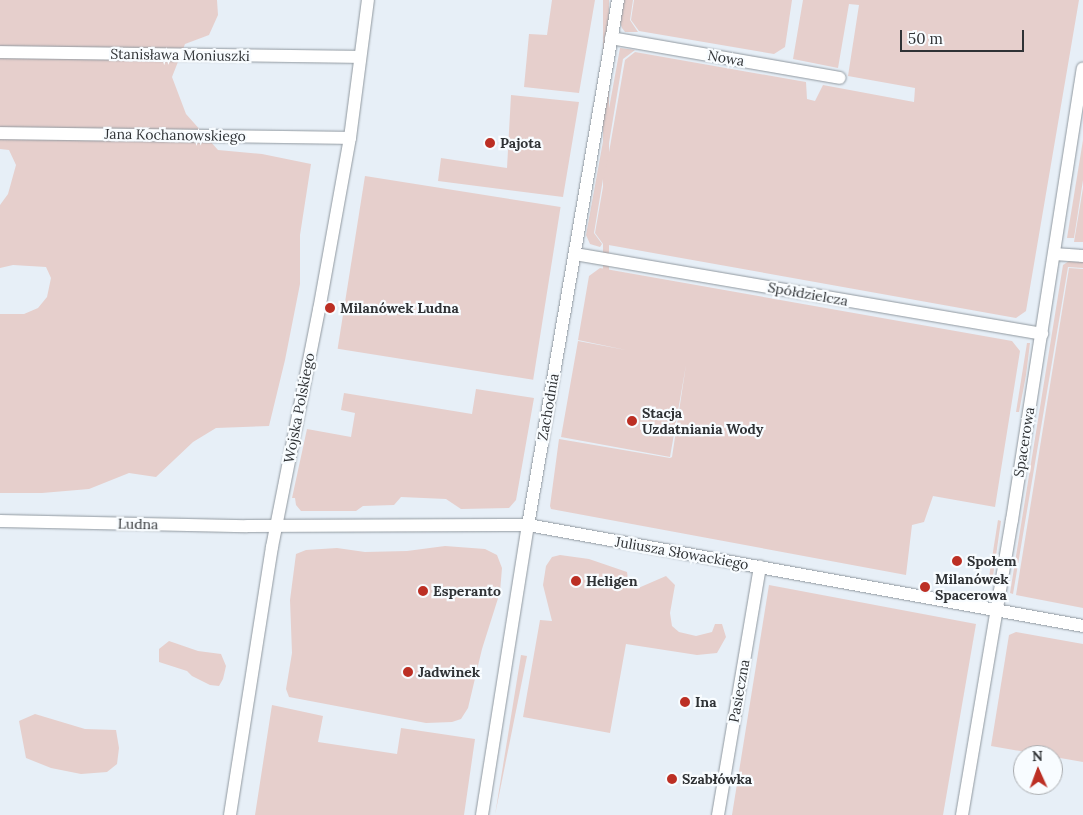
<!DOCTYPE html>
<html>
<head>
<meta charset="utf-8">
<style>
	body { margin:0 }
	#map { position:relative; width:1083px; height:815px; overflow:hidden; background:#e7eff7; font-family:Lora,serif }
	div>[style] { position:absolute }
	.green>* { inset:0; background:#e6cfcc; transform-origin:0 0 }
	.roads { filter:drop-shadow(0 0 1px #90989f) drop-shadow(0 0 1px #90989f) }
	.minor>* { height:12px; margin:-6px; padding:0 6px; transform-origin:6px; border-radius:6px; background:#fff }
	.dots>* { width:14px; height:14px; translate:-50% -50%; box-sizing:border-box; border:2px solid #f8fcff; border-radius:50% }
	span { translate:-50% -50%; white-space:nowrap; text-align:center; line-height:1.15; -webkit-text-stroke:4.5px #f8fcff; paint-order:stroke }
	.street-label { font-size:14px; color:#2f3235 }
	.poi-label { font-size:14px; color:#2f3235; font-weight:700 }
	.left { translate:0 -50%; text-align:left }
	.north { position:absolute; left:1013px; top:745px; width:50px; height:50px; box-sizing:border-box; background:#f8fcff; border:1px solid #a8abae; border-radius:50%; rotate:358deg; font-size:14px; font-weight:700; line-height:20px; text-align:center; color:#2f3235 }
	.north::after { content:''; display:block; margin:auto; width:18px; height:22px; background:#bc2f24; clip-path:polygon(50% 0,100% 100%,50% 72%,0 100%) }
	.scale { position:absolute; left:900px; top:30px; width:124px; height:22px; box-sizing:border-box; border:2px solid #2f3235; border-top:0; padding-left:6px; font-size:15px; line-height:18px; white-space:nowrap; color:#2f3235; -webkit-text-stroke:4px #f8fcff; paint-order:stroke }
</style>
</head>
<body>
<div id="map">
	<div class="green">
		<div style="clip-path:polygon(0 0,217px 0,218px 15px,209px 35px,185px 44px,172px 77px,186px 114px,218px 150px,262px 154px,311px 164px,300px 235px,300px 284px,285px 360px,269px 426px,216px 428px,193px 442px,156px 477px,129px 473px,89px 489px,42px 493px,0 493px,0 314px,24px 314px,38px 308px,47px 297px,51px 278px,46px 267px,13px 265px,0 268px,0 205px,8px 194px,16px 165px,9px 150px,0 149px)"></div>
		<div style="clip-path:polygon(552px 0,595px 0,579px 93px,524px 87px,529px 34px,547px 35px)"></div>
		<div style="left:603px;top:0;width:6px;height:288px"></div>
		<div style="clip-path:polygon(624px 0,633px 0,630px 20px,638px 32px,625px 32px,622px 28px,620px 22px)"></div>
		<div style="clip-path:polygon(634px 0,792px 0,785px 47px,774px 54px,639px 31px,631px 20px)"></div>
		<div style="clip-path:polygon(803px 0,1079px 0,1026px 311px,1016px 318px,603px 244px,595px 233px,625px 60px,635px 52px,806px 82px,807px 99px,815px 101px,823px 85px,914px 102px,915px 88px,848px 76px,859px 5px,849px 4px,838px 68px,793px 59px)"></div>
		<div style="clip-path:polygon(620px 48px,635px 50px,623px 59px,594px 233px,602px 244px,600px 247px,590px 244px,586px 235px)"></div>
		<div style="clip-path:polygon(511px 95px,579px 102px,563px 197px,438px 181px,441px 158px,507px 168px)"></div>
		<div style="clip-path:polygon(1083px 140px,1083px 180px,1074px 238px,1067px 238px)"></div>
		<div style="left:365px;top:176px;width:198px;height:175px;rotate:9deg"></div>
		<div style="clip-path:polygon(1083px 188px,1083px 242px,1074px 242px)"></div>
		<div style="clip-path:polygon(1069px 261px,1083px 262px,1083px 268px,1068px 267px,1013px 594px,1010px 593px,1063px 265px)"></div>
		<div style="clip-path:polygon(600px 268px,1012px 341px,1020px 351px,995px 507px,933px 496px,924px 522px,912px 525px,906px 575px,551px 509px,550px 506px,559px 439px,670px 458px,672px 457px,686px 365px,670px 457px,561px 437px,578px 341px,626px 350px,578px 340px,589px 276px)"></div>
		<div style="clip-path:polygon(1069px 268px,1083px 269px,1083px 608px,1016px 595px)"></div>
		<div style="clip-path:polygon(1027px 343px,1030px 343px,1026px 375px,1019px 412px,1016px 412px)"></div>
		<div style="clip-path:polygon(476px 389px,534px 398px,516px 500px,509px 508px,461px 509px,446px 499px,401px 497px,394px 505px,363px 506px,356px 511px,301px 511px,296px 505px,295px 498px,292px 498px,307px 429px,351px 437px,355px 413px,341px 410px,344px 393px,472px 414px)"></div>
		<div style="clip-path:polygon(998px 520px,1001px 521px,993px 576px,989px 577px)"></div>
		<div style="clip-path:polygon(445px 546px,485px 549px,497px 555px,502px 568px,500px 592px,482px 649px,468px 708px,461px 719px,452px 722px,426px 723px,289px 697px,286px 689px,292px 653px,290px 600px,296px 554px,306px 550px,337px 548px,365px 552px,407px 551px)"></div>
		<div style="clip-path:polygon(560px 555px,589px 559px,627px 572px,629px 586px,636px 589px,666px 576px,675px 585px,670px 613px,672px 626px,679px 632px,696px 636px,712px 632px,715px 624px,722px 624px,726px 637px,717px 653px,697px 655px,626px 644px,610px 733px,523px 717px,540px 620px,552px 621px,543px 585px,546px 566px,552px 557px)"></div>
		<div style="clip-path:polygon(769px 585px,976px 624px,943px 815px,732px 815px)"></div>
		<div style="clip-path:polygon(1016px 632px,1083px 644px,1083px 762px,991px 746px,1009px 635px)"></div>
		<div style="clip-path:polygon(169px 641px,198px 651px,221px 654px,226px 666px,223px 679px,219px 686px,210px 685px,192px 676px,187px 671px,159px 662px,159px 649px)"></div>
		<div style="clip-path:polygon(521px 655px,527px 656px,495px 815px,501px 778px)"></div>
		<div style="clip-path:polygon(272px 705px,323px 716px,318px 742px,397px 754px,401px 728px,475px 739px,464px 815px,255px 815px)"></div>
		<div style="clip-path:polygon(35px 714px,85px 729px,116px 730px,119px 748px,117px 764px,107px 772px,81px 774px,51px 768px,26px 758px,19px 721px)"></div>
	</div>
	<div class="roads">
		<div class="minor">
			<div style="left:611px;top:38px;width:232px;rotate:9.9deg"></div>
			<div style="left:0;top:52px;width:360px;rotate:0.8deg"></div>
			<div style="left:0;top:133px;width:350px;rotate:0.8deg"></div>
			<div style="left:575px;top:254px;width:474px;rotate:9.7deg"></div>
			<div style="left:1054px;top:254px;width:29px;rotate:4deg"></div>
			<div style="left:0;top:521px;width:247px;rotate:1.2deg"></div>
			<div style="left:247px;top:526px;width:281px;rotate:-0.2deg"></div>
			<div style="left:528px;top:525px;width:564px;rotate:10.31deg"></div>
			<div style="left:230px;top:815px;width:271px;rotate:-81.1deg"></div>
			<div style="left:272px;top:547px;width:242px;rotate:-78.8deg"></div>
			<div style="left:319px;top:310px;width:175px;rotate:-79.8deg"></div>
			<div style="left:350px;top:138px;width:139px;rotate:-82.6deg"></div>
			<div style="left:482px;top:815px;width:294px;rotate:-81deg"></div>
			<div style="left:528px;top:525px;width:533px;rotate:-80.27deg"></div>
			<div style="left:718px;top:815px;width:252px;rotate:-80.4deg"></div>
			<div style="left:962px;top:815px;width:299px;rotate:-80.4deg"></div>
			<div style="left:1012px;top:520px;width:457px;rotate:-81.1deg"></div>
		</div>
	</div>
	<div class="dots">
		<div style="left:490px;top:143px;background:#bc2f24"></div>
		<div style="left:330px;top:308px;background:#bc2f24"></div>
		<div style="left:632px;top:421px;background:#bc2f24"></div>
		<div style="left:957px;top:561px;background:#bc2f24"></div>
		<div style="left:576px;top:581px;background:#bc2f24"></div>
		<div style="left:925px;top:587px;background:#bc2f24"></div>
		<div style="left:423px;top:591px;background:#bc2f24"></div>
		<div style="left:408px;top:672px;background:#bc2f24"></div>
		<div style="left:685px;top:702px;background:#bc2f24"></div>
		<div style="left:672px;top:779px;background:#bc2f24"></div>
	</div>
	<div class="street-label">
		<span style="left:180px;top:55px;rotate:1deg">Stanisława Moniuszki</span>
		<span style="left:726px;top:58px;rotate:10deg">Nowa</span>
		<span style="left:175px;top:135px;rotate:1deg">Jana Kochanowskiego</span>
		<span style="left:808px;top:294px;rotate:10deg">Spółdzielcza</span>
		<span style="left:548px;top:407px;rotate:-80deg">Zachodnia</span>
		<span style="left:299px;top:408px;rotate:-79deg">Wojska Polskiego</span>
		<span style="left:1024px;top:442px;rotate:-81deg">Spacerowa</span>
		<span style="left:138px;top:524px;rotate:1deg">Ludna</span>
		<span style="left:682px;top:553px;rotate:10deg">Juliusza Słowackiego</span>
		<span style="left:739px;top:691px;rotate:-80deg">Pasieczna</span>
	</div>
	<div class="poi-label">
		<span class="left" style="left:500px;top:143px">Pajota</span>
		<span class="left" style="left:340px;top:308px">Milanówek Ludna</span>
		<span class="left" style="left:642px;top:421px">Stacja<br>Uzdatniania Wody</span>
		<span class="left" style="left:967px;top:561px">Społem</span>
		<span class="left" style="left:935px;top:587px">Milanówek<br>Spacerowa</span>
		<span class="left" style="left:586px;top:581px">Heligen</span>
		<span class="left" style="left:433px;top:591px">Esperanto</span>
		<span class="left" style="left:418px;top:672px">Jadwinek</span>
		<span class="left" style="left:695px;top:702px">Ina</span>
		<span class="left" style="left:682px;top:779px">Szabłówka</span>
	</div>
	<div class="north">N</div>
	<div class="scale">50 m</div>
</div>
</body>
</html>
